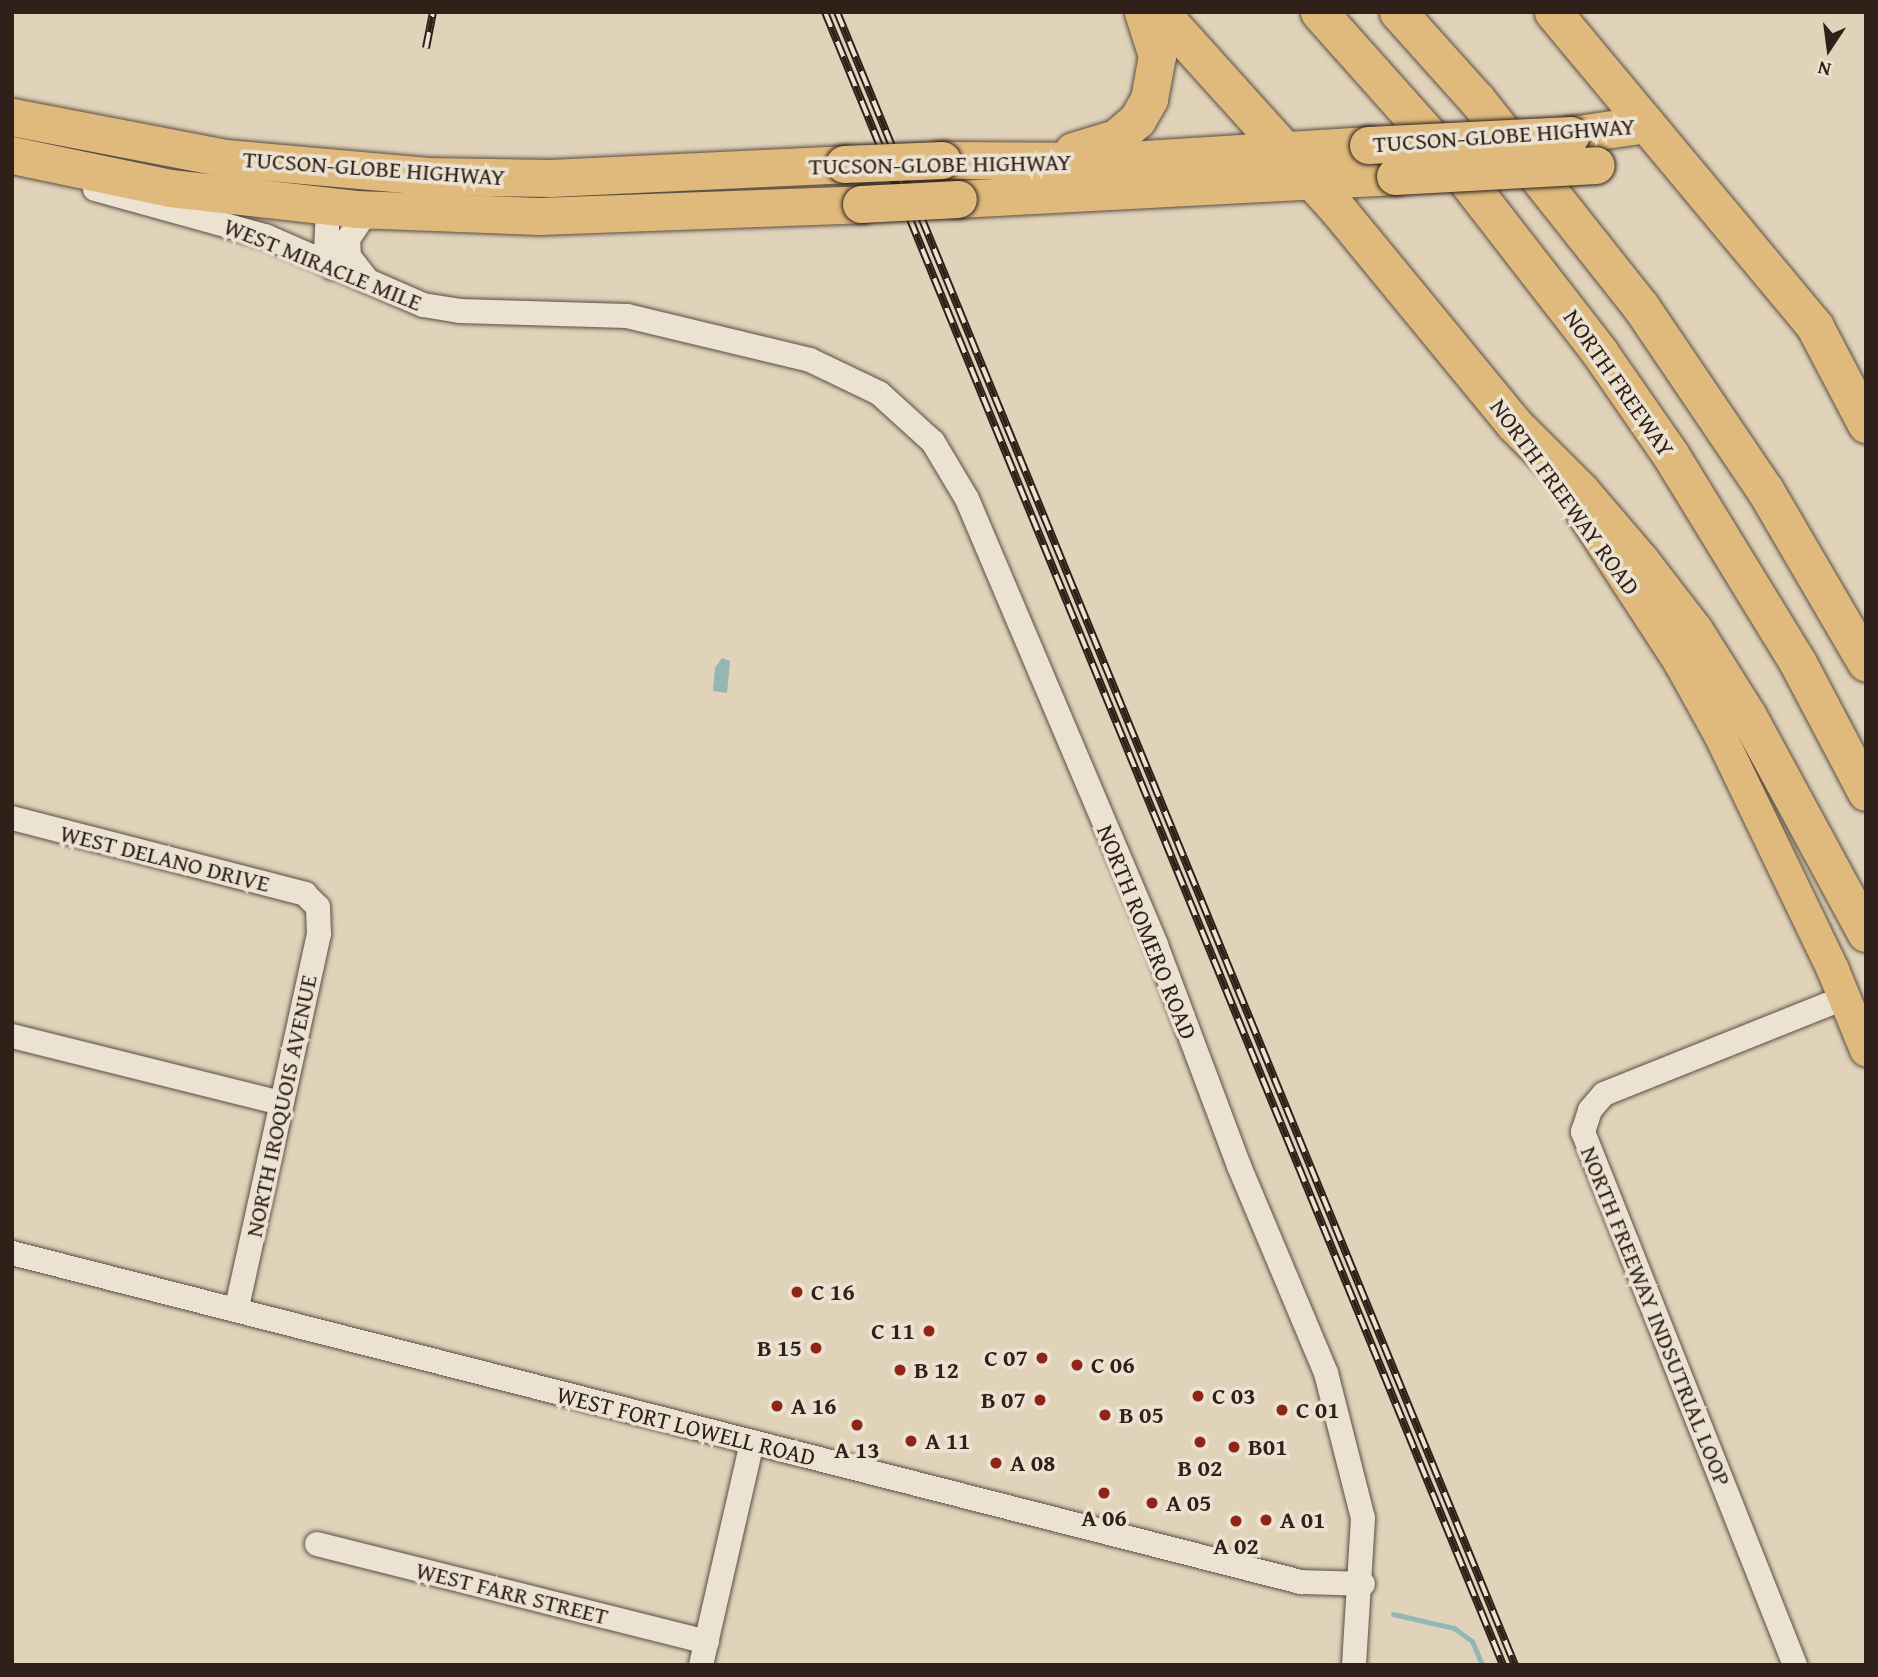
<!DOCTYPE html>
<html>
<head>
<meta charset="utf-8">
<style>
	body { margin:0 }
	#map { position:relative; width:1878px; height:1677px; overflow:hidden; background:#e0d3ba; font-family:"Gentium Book Plus",serif }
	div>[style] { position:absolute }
	.water>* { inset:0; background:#94b7b3 }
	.stream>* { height:5px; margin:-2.5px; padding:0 2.5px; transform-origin:2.5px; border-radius:2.5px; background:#94b7b3 }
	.roads { filter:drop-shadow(0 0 2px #5b4d42) drop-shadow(0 0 2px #5b4d42) }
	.minor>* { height:24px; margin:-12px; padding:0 12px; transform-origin:12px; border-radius:12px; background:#ebe2d2 }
	.major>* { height:32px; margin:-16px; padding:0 16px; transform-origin:16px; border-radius:16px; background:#e0ba7d }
	.highway>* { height:37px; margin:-18.5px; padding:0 18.5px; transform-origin:18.5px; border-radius:18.5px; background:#e0ba7d }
	.rail>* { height:8px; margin-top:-4px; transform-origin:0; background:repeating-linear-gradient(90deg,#ebe2d2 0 16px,#2f201a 0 32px); box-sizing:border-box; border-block:2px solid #2f201a }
	.bridges { filter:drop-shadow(0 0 2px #2f201a) drop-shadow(0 0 2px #2f201a) }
	.highway-bridge>* { height:37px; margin:-18.5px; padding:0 18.5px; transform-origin:18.5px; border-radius:18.5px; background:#e0ba7d }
	.dots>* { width:19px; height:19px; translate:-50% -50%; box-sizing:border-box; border:4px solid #ebe2d2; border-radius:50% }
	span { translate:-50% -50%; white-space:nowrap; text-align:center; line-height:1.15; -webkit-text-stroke:7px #ebe2d2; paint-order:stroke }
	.street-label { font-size:24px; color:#2f201a }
	.poi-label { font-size:24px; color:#2f201a; font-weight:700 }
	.left { translate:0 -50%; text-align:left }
	.right { translate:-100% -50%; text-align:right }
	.frame { position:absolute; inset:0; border:14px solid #2f201a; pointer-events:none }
	.north { position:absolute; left:1794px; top:14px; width:70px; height:70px; -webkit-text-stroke:5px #ebe2d2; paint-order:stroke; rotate:193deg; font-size:19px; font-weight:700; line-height:28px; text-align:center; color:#2f201a }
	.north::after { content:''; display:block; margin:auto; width:24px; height:32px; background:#2f201a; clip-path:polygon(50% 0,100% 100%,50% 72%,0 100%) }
</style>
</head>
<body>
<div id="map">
	<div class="water">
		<div style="clip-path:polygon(722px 658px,730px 661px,727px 693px,713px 691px,715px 668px)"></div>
	</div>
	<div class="stream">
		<div style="left:1393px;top:1614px;width:63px;rotate:12.9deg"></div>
		<div style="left:1454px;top:1628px;width:22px;rotate:36deg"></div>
		<div style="left:1472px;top:1641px;width:26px;rotate:67deg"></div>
	</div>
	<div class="roads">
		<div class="minor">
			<div style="left:95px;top:189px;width:176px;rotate:15.5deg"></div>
			<div style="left:265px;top:236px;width:172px;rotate:23.6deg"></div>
			<div style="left:423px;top:305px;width:37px;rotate:9deg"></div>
			<div style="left:460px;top:311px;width:167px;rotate:1.7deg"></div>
			<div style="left:627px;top:316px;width:188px;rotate:13.5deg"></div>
			<div style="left:810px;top:360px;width:76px;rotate:25.6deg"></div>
			<div style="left:879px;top:393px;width:73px;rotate:42.2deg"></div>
			<div style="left:933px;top:442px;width:66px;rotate:59.2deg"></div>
			<div style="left:967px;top:499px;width:484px;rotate:67deg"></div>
			<div style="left:1156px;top:945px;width:236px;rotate:69.4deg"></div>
			<div style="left:1239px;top:1166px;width:225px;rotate:67.2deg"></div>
			<div style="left:1326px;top:1373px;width:150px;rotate:75.7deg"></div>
			<div style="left:1363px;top:1518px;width:147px;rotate:93.5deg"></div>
			<div style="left:328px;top:207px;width:44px;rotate:92.6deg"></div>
			<div style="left:326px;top:251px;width:18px;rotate:68deg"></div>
			<div style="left:368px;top:281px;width:31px;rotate:-128deg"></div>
			<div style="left:349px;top:257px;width:18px;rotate:-93deg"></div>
			<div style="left:348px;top:239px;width:25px;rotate:-56deg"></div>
			<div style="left:362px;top:218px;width:20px;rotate:-11deg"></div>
			<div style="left:12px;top:818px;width:303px;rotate:14.5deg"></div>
			<div style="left:305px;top:894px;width:18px;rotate:45deg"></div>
			<div style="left:318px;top:907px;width:27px;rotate:88deg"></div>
			<div style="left:319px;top:934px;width:385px;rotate:102.4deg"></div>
			<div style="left:12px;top:1036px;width:277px;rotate:14deg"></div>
			<div style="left:12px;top:1253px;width:1330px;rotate:14.32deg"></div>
			<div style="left:1301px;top:1582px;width:62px;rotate:1.8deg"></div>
			<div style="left:317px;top:1544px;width:402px;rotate:14.1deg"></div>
			<div style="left:701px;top:1665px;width:228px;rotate:-77.1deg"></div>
			<div style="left:1795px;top:1665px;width:574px;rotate:-111.69deg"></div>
			<div style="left:1583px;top:1132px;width:23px;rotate:-72deg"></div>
			<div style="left:1590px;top:1110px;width:21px;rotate:-49deg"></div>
			<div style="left:1604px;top:1094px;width:258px;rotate:-21.8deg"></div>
		</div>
		<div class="major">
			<div style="left:1583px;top:514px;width:178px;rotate:56.9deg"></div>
			<div style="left:1680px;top:663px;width:85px;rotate:61deg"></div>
			<div style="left:1721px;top:737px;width:259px;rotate:64.3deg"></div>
			<div style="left:1833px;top:970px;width:87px;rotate:67.6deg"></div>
		</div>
		<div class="highway">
			<div style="left:1160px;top:12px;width:269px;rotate:48deg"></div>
			<div style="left:1340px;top:212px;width:274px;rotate:50.6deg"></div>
			<div style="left:1514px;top:424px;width:95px;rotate:45deg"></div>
			<div style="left:1581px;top:491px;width:91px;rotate:49.5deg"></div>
			<div style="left:1640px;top:560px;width:88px;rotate:52.4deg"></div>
			<div style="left:1694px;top:630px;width:102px;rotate:57.9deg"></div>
			<div style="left:1748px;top:716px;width:247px;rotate:61.5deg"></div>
			<div style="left:1319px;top:12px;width:195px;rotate:48.3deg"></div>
			<div style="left:1449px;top:158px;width:247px;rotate:52.2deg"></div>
			<div style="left:1600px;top:353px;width:123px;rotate:55.3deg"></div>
			<div style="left:1670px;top:454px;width:245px;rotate:58.5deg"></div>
			<div style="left:1798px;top:663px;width:146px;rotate:62.2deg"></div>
			<div style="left:1398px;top:12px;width:118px;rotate:48.1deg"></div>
			<div style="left:1477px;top:100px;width:264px;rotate:51.6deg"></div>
			<div style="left:1641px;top:307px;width:221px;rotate:55.9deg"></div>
			<div style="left:1765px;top:490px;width:200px;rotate:59.7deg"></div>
			<div style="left:1553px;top:12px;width:410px;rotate:50.2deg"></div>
			<div style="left:1815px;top:327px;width:110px;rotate:62.3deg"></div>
			<div style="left:12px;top:117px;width:217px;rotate:10.9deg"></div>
			<div style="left:225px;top:158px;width:203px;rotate:5.1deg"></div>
			<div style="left:427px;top:176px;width:123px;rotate:0.9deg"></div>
			<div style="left:550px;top:178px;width:294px;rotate:-2.7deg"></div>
			<div style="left:1571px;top:135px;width:76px;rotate:-8.3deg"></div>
			<div style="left:1073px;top:151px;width:45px;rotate:-16.8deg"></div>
			<div style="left:1116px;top:138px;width:28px;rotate:-41deg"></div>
			<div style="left:1137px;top:120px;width:24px;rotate:-60deg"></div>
			<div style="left:1149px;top:99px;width:44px;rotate:-79.5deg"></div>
			<div style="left:1157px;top:56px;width:46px;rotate:-107.7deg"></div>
			<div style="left:12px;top:155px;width:161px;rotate:11.8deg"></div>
			<div style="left:170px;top:188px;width:187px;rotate:6.4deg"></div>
			<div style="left:356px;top:209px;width:183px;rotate:2.2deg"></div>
			<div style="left:539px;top:216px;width:322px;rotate:-2.1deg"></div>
			<div style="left:942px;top:160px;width:171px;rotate:0.3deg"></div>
			<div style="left:1113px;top:161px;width:256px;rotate:-3.6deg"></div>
			<div style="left:958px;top:199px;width:438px;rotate:-3deg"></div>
		</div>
	</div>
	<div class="rail">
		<div style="left:825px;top:12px;width:1787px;rotate:67.7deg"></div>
		<div style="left:837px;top:12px;width:1787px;rotate:67.7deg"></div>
		<div style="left:426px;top:48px;width:37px;rotate:-79deg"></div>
	</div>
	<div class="bridges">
		<div class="highway-bridge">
			<div style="left:1368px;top:145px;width:203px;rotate:-2.8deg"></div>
			<div style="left:844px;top:164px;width:98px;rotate:-2.3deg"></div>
			<div style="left:1395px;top:176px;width:201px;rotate:-3.1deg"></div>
			<div style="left:861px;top:204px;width:97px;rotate:-3deg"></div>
		</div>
	</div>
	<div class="dots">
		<div style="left:797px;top:1292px;background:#8f2418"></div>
		<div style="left:929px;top:1331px;background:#8f2418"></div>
		<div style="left:816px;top:1348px;background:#8f2418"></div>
		<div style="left:1042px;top:1358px;background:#8f2418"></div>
		<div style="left:1077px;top:1365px;background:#8f2418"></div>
		<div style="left:900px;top:1370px;background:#8f2418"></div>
		<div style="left:1198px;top:1396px;background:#8f2418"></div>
		<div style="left:1040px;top:1400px;background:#8f2418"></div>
		<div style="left:777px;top:1406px;background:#8f2418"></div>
		<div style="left:1282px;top:1410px;background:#8f2418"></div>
		<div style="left:1105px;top:1415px;background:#8f2418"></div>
		<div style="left:857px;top:1425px;background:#8f2418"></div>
		<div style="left:911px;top:1441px;background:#8f2418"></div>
		<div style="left:1200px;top:1442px;background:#8f2418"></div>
		<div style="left:1234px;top:1447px;background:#8f2418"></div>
		<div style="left:996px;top:1463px;background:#8f2418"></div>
		<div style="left:1104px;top:1493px;background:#8f2418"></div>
		<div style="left:1152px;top:1503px;background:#8f2418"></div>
		<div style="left:1266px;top:1520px;background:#8f2418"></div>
		<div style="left:1236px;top:1521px;background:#8f2418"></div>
	</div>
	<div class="street-label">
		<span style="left:1504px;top:135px;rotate:-4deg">TUCSON-GLOBE HIGHWAY</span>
		<span style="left:940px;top:164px;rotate:-1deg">TUCSON-GLOBE HIGHWAY</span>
		<span style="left:374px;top:168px;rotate:4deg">TUCSON-GLOBE HIGHWAY</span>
		<span style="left:323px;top:264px;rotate:22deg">WEST MIRACLE MILE</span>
		<span style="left:1619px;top:383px;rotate:55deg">NORTH FREEWAY</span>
		<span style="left:1565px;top:497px;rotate:54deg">NORTH FREEWAY ROAD</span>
		<span style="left:165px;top:858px;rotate:14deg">WEST DELANO DRIVE</span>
		<span style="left:1147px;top:932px;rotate:68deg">NORTH ROMERO ROAD</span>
		<span style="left:281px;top:1106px;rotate:-78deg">NORTH IROQUOIS AVENUE</span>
		<span style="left:1656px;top:1316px;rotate:68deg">NORTH FREEWAY INDSUTRIAL LOOP</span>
		<span style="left:686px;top:1426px;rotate:14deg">WEST FORT LOWELL ROAD</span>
		<span style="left:512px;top:1593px;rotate:14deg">WEST FARR STREET</span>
	</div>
	<div class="poi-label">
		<span class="left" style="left:811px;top:1292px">C 16</span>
		<span class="right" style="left:915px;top:1331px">C 11</span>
		<span class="right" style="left:802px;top:1348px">B 15</span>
		<span class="right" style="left:1028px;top:1358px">C 07</span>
		<span class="left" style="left:1091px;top:1365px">C 06</span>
		<span class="left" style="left:914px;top:1370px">B 12</span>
		<span class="left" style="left:1212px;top:1396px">C 03</span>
		<span class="right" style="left:1026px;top:1400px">B 07</span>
		<span class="left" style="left:791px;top:1406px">A 16</span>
		<span class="left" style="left:1296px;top:1410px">C 01</span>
		<span class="left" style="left:1119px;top:1415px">B 05</span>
		<span class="left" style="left:925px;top:1441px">A 11</span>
		<span class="left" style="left:1248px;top:1447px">B01</span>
		<span style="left:857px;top:1450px">A 13</span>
		<span class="left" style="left:1010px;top:1463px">A 08</span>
		<span style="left:1200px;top:1468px">B 02</span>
		<span class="left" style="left:1166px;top:1503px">A 05</span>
		<span style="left:1104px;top:1518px">A 06</span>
		<span class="left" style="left:1280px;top:1520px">A 01</span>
		<span style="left:1236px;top:1546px">A 02</span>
	</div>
	<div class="frame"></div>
	<div class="north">N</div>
</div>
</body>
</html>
